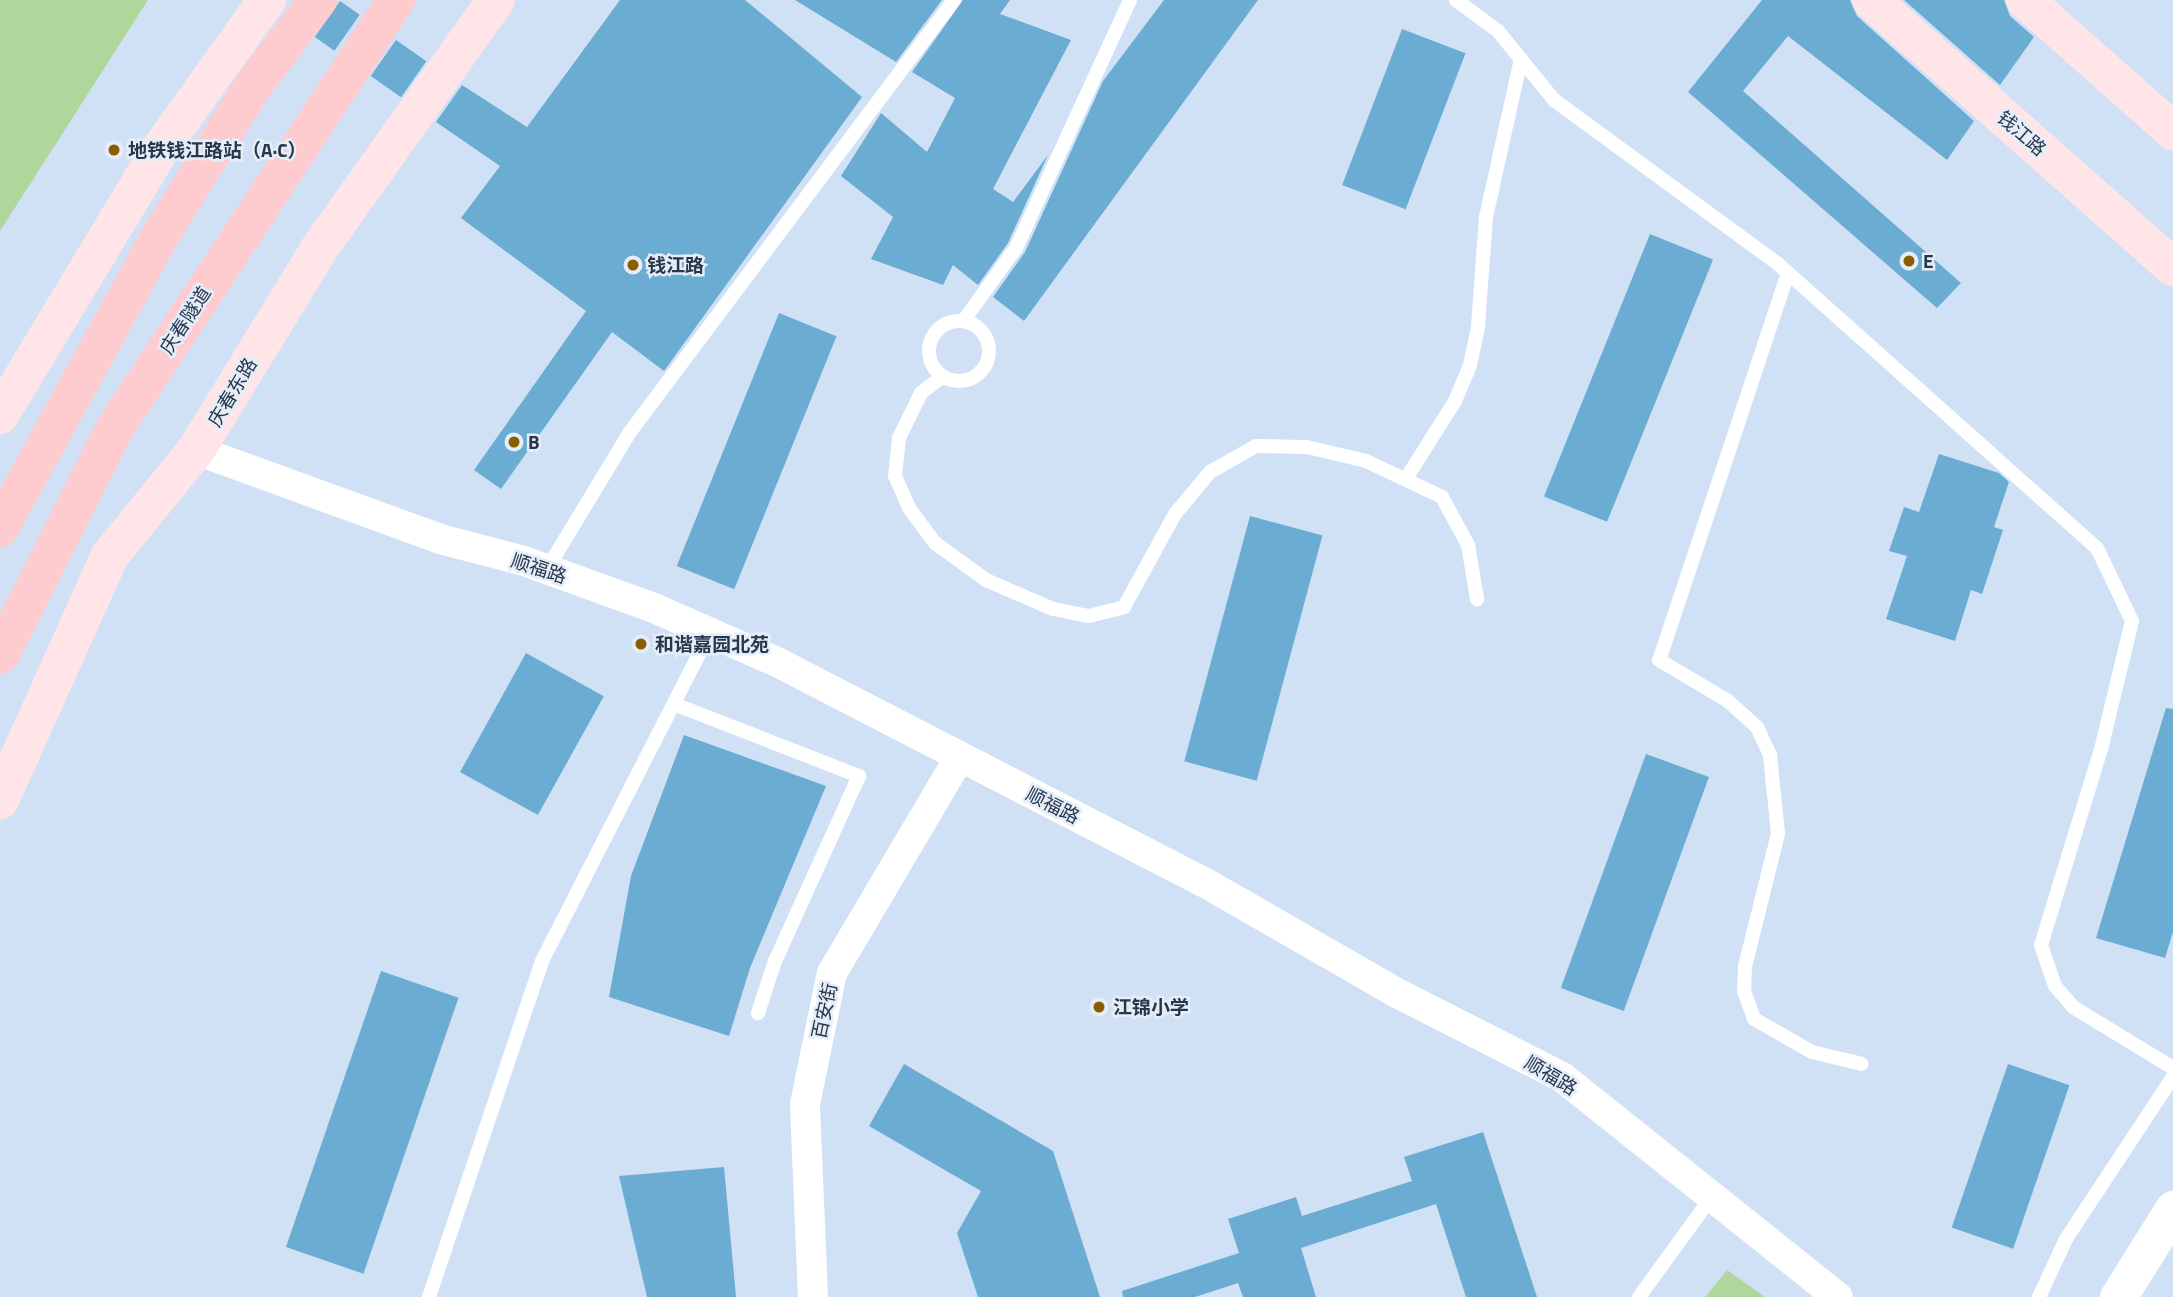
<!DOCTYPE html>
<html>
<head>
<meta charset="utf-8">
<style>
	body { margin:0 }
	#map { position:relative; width:2173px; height:1297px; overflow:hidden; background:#d0e1f6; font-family:"Titillium Web","Noto Sans SC",sans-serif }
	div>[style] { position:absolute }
	.green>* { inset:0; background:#afd79b }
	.building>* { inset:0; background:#6bacd2; transform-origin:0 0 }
	.service>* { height:14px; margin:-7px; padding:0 7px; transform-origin:7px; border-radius:7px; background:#fff }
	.service>.ring { margin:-7px; padding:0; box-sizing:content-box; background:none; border:14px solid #fff; border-radius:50% }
	.minor>* { height:30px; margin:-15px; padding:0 15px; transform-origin:15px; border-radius:15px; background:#fff }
	.tertiary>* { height:37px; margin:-18.5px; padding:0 18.5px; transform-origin:18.5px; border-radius:18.5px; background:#fff }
	.secondary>* { height:38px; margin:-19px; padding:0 19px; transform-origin:19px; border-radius:19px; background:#ffe5e7 }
	.primary>* { height:38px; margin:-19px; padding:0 19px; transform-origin:19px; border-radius:19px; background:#fecbcf }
	.dots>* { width:19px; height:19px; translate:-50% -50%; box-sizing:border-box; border:4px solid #e5edf8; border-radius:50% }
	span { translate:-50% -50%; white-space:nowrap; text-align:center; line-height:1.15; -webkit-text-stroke:5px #e5edf8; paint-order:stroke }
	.street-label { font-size:19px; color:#27374c }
	.poi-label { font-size:19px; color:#27374c; font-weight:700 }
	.left { translate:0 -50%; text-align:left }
</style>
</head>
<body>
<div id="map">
	<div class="green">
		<div style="clip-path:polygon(0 0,148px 0,0 231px)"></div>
		<div style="clip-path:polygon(1727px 1270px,1765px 1297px,1705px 1297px)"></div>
	</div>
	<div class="building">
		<div style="clip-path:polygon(620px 0,745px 0,862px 97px,664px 371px,612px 332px,501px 489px,474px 470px,586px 311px,461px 218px,500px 166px,436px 122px,462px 85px,527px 127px)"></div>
		<div style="clip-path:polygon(795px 0,942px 0,896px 62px)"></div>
		<div style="clip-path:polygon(963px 0,1010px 0,1000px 14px,1071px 40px,993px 189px,1013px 202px,1048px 155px,1008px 243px,978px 285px,953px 265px,943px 285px,871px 259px,893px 217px,841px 176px,881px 113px,927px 152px,955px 98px,912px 72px)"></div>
		<div style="clip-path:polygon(1164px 0,1258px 0,1024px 321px,993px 297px,1025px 252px,1103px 81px)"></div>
		<div style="clip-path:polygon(1762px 0,1850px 0,1857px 16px,1974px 121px,1947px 160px,1788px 36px,1743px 91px,1961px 283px,1937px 308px,1688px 92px)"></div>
		<div style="clip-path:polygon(1904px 0,2004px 0,2010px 16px,2034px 37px,2000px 85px)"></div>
		<div style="left:340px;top:1px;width:24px;height:44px;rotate:35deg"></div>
		<div style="left:1402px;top:29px;width:68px;height:167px;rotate:21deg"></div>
		<div style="left:396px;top:40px;width:37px;height:44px;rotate:35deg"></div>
		<div style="left:1650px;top:234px;width:68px;height:283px;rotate:22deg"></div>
		<div style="left:779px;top:313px;width:62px;height:273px;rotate:22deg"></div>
		<div style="clip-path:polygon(1939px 454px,1999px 473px,2009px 482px,1994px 527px,2003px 530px,1982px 594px,1971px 590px,1955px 641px,1886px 619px,1907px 556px,1889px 551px,1904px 507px,1919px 512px)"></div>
		<div style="left:1250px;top:516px;width:75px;height:254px;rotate:15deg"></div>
		<div style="left:526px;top:653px;width:89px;height:136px;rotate:29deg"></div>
		<div style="clip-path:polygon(2166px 708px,2173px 709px,2173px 932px,2165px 958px,2096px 938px)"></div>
		<div style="clip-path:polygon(684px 735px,826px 786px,750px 968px,729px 1036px,609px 997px,631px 876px)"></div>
		<div style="left:1646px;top:754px;width:67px;height:249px;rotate:20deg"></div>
		<div style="left:381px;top:971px;width:82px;height:292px;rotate:19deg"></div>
		<div style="clip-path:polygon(904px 1064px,1053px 1151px,1100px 1297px,978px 1297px,957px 1233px,981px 1191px,869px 1126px)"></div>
		<div style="left:2008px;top:1064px;width:65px;height:173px;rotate:19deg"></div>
		<div style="clip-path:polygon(1483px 1132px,1537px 1297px,1466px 1297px,1436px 1204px,1301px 1248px,1316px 1297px,1243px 1297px,1238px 1283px,1195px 1297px,1123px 1297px,1122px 1291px,1239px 1253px,1228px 1219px,1296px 1197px,1302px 1216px,1412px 1181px,1404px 1157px)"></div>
		<div style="clip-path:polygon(724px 1167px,736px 1297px,647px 1297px,619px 1176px)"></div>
	</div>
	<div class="service">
		<div style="left:1456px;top:0;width:52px;rotate:36.4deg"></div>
		<div style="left:1498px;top:31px;width:89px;rotate:50.9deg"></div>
		<div style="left:1554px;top:100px;width:278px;rotate:36.2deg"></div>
		<div style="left:1778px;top:264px;width:427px;rotate:41.7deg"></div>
		<div style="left:2097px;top:548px;width:81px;rotate:64.4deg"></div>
		<div style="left:2132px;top:621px;width:132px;rotate:103.6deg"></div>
		<div style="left:2101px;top:749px;width:205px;rotate:107deg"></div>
		<div style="left:2041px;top:945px;width:43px;rotate:71.1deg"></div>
		<div style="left:2055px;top:986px;width:28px;rotate:49deg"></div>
		<div style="left:2073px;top:1007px;width:117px;rotate:31.4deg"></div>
		<div style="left:1788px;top:273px;width:408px;rotate:108.4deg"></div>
		<div style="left:1659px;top:660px;width:80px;rotate:30.7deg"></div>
		<div style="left:1728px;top:701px;width:39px;rotate:42deg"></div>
		<div style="left:1757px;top:727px;width:31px;rotate:65deg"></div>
		<div style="left:1770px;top:755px;width:79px;rotate:84.2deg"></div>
		<div style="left:1778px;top:834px;width:136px;rotate:104deg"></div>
		<div style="left:1745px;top:966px;width:25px;rotate:92deg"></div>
		<div style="left:1744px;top:991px;width:30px;rotate:70deg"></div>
		<div style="left:1754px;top:1019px;width:67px;rotate:29.6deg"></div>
		<div style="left:1812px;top:1052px;width:51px;rotate:13.5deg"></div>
		<div style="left:964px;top:320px;width:89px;rotate:-54.2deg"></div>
		<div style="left:1016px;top:248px;width:273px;rotate:-65.3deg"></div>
		<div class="ring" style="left:929px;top:321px;width:46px;height:46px"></div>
		<div style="left:942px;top:377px;width:26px;rotate:143deg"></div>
		<div style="left:921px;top:393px;width:50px;rotate:116.1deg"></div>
		<div style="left:899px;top:438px;width:38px;rotate:96deg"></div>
		<div style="left:895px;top:476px;width:35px;rotate:66deg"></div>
		<div style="left:909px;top:508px;width:44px;rotate:53.4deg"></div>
		<div style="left:935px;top:543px;width:63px;rotate:36deg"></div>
		<div style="left:986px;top:580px;width:73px;rotate:23.4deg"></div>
		<div style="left:1053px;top:609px;width:37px;rotate:11deg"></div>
		<div style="left:1089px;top:616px;width:36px;rotate:-14deg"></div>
		<div style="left:1124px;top:607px;width:106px;rotate:-61.3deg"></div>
		<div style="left:1175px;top:514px;width:55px;rotate:-50.2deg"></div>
		<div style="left:1210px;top:472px;width:53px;rotate:-29.5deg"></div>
		<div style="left:1256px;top:446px;width:51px;rotate:1.1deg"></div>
		<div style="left:1307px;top:447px;width:61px;rotate:13.3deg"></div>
		<div style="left:1366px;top:461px;width:84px;rotate:25.3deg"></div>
		<div style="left:1442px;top:497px;width:55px;rotate:61.6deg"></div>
		<div style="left:1468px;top:545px;width:55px;rotate:80.5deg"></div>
		<div style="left:1407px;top:477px;width:90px;rotate:-57.7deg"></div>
		<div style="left:1455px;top:401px;width:39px;rotate:-67deg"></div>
		<div style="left:1470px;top:365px;width:40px;rotate:-78deg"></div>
		<div style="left:1478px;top:326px;width:109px;rotate:-85.8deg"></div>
		<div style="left:1486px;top:217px;width:162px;rotate:-77.5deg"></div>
		<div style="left:547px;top:569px;width:160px;rotate:-58.8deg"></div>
		<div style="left:630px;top:432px;width:540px;rotate:-53.13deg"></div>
		<div style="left:674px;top:704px;width:199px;rotate:21.3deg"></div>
		<div style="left:859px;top:776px;width:203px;rotate:114.4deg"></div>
		<div style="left:775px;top:961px;width:55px;rotate:108.1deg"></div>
		<div style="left:429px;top:1297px;width:354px;rotate:-71.4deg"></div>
		<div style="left:542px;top:961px;width:369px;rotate:-62.9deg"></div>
		<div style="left:1639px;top:1297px;width:126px;rotate:-54deg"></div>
		<div style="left:2039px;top:1297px;width:64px;rotate:-65deg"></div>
		<div style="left:2066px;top:1239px;width:194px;rotate:-56.6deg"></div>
	</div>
	<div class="minor">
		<div style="left:196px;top:450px;width:260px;rotate:20deg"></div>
		<div style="left:440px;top:539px;width:87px;rotate:14.7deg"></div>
		<div style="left:524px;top:561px;width:138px;rotate:19.9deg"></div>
		<div style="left:654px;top:608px;width:134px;rotate:23.7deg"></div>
		<div style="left:777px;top:662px;width:480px;rotate:27.3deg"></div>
		<div style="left:1204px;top:882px;width:225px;rotate:29.9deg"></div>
		<div style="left:1399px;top:994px;width:183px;rotate:27deg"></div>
		<div style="left:1562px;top:1077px;width:353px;rotate:38.6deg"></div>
		<div style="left:813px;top:1297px;width:193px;rotate:-92.4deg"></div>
		<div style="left:805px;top:1104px;width:134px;rotate:-78.4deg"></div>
		<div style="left:832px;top:973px;width:250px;rotate:-59.4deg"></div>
	</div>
	<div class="tertiary">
		<div style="left:2118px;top:1297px;width:104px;rotate:-58deg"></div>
	</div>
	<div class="secondary">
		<div style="left:1871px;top:0;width:403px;rotate:41.5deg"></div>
		<div style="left:2025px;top:0;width:198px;rotate:41.5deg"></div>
		<div style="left:0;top:415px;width:312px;rotate:-58.9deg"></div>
		<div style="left:161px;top:148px;width:182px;rotate:-54.4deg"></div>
		<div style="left:0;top:800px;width:266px;rotate:-65.8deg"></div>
		<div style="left:109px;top:557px;width:138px;rotate:-50.9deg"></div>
		<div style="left:196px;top:450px;width:236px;rotate:-58.5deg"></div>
		<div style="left:319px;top:249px;width:305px;rotate:-54.6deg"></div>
	</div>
	<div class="primary">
		<div style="left:0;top:528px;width:333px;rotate:-61.3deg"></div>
		<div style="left:160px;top:236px;width:176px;rotate:-58.2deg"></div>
		<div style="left:253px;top:86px;width:108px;rotate:-52.9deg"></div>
		<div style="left:0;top:655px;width:254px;rotate:-63.1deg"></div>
		<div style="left:115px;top:428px;width:512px;rotate:-56.71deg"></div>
	</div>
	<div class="dots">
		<div style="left:114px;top:150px;background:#8b5d01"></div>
		<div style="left:1909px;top:261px;background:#8b5d01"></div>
		<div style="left:633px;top:265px;background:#8b5d01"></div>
		<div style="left:514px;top:442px;background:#8b5d01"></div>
		<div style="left:641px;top:644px;background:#8b5d01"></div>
		<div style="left:1099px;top:1007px;background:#8b5d01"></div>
	</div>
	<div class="street-label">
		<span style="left:2022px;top:133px;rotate:41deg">钱江路</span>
		<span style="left:185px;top:320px;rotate:-57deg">庆春隧道</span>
		<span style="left:232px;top:392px;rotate:-59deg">庆春东路</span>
		<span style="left:539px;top:568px;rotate:18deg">顺福路</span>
		<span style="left:1053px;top:805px;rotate:27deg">顺福路</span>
		<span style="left:824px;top:1011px;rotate:-78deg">百安街</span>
		<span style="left:1551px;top:1075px;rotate:31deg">顺福路</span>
	</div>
	<div class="poi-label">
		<span class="left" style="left:128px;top:150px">地铁钱江路站（A·C）</span>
		<span class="left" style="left:1923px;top:261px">E</span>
		<span class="left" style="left:647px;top:265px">钱江路</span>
		<span class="left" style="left:528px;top:442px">B</span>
		<span class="left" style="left:655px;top:644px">和谐嘉园北苑</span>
		<span class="left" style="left:1113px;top:1007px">江锦小学</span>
	</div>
</div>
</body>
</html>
